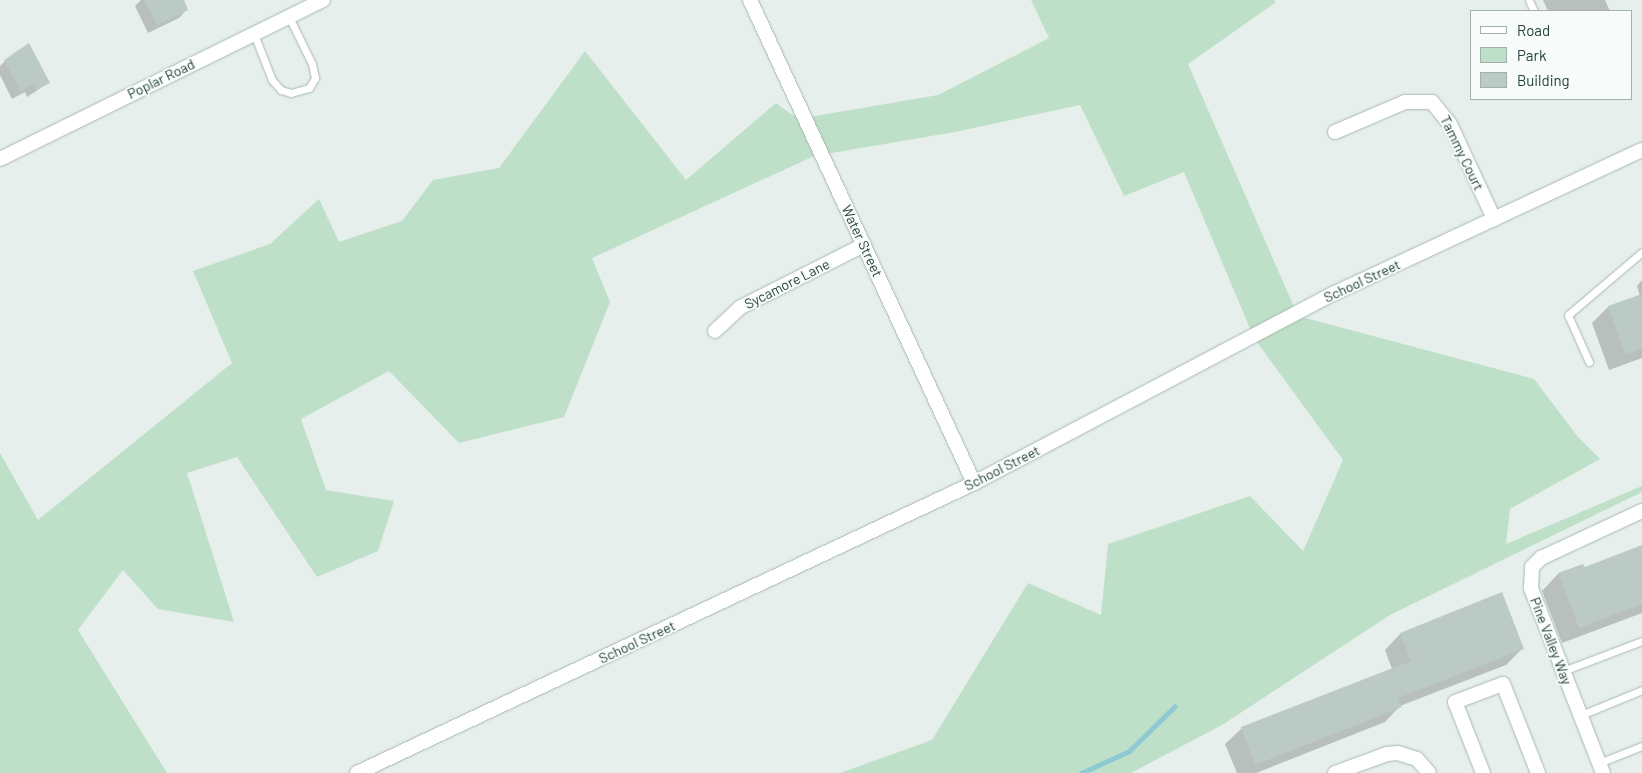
<!DOCTYPE html>
<html>
<head>
<meta charset="utf-8">
<style>
	body { margin:0 }
	#map { position:relative; width:1642px; height:773px; overflow:hidden; background:#e6efeb; font-family:Barlow,sans-serif }
	div>[style] { position:absolute }
	.green>* { inset:0; background:#bfe0c8 }
	.shadow>* { inset:0; background:#0003 }
	.stream>* { height:5px; margin:-2.5px; padding:0 2.5px; transform-origin:2.5px; border-radius:2.5px; background:#8ec9d4 }
	.building>* { inset:0; background:#bbcac4 }
	.roads { filter:drop-shadow(0 0 1px #a8b8b2) drop-shadow(0 0 1px #a8b8b2) }
	.lane>* { height:7px; margin:-3.5px; padding:0 3.5px; transform-origin:3.5px; border-radius:3.5px; background:#fff }
	.street>* { height:14px; margin:-7px; padding:0 7px; transform-origin:7px; border-radius:7px; background:#fff }
	span { translate:-50% -50%; white-space:nowrap; text-align:center; line-height:1.15; -webkit-text-stroke:4px #f7fbf9; paint-order:stroke }
	.street-label { font-size:14px; color:#24423a }
	.legend { position:absolute; left:1470px; top:10px; width:162px; height:90px; box-sizing:border-box; background:#f7fbf9; border:1px solid #a3b1ad; margin:0; padding:6px 9px; list-style:none; font-size:15px; color:#24423a }
	.legend li { display:flex; align-items:center; gap:10px; height:25px }
	.legend b { width:25px; border:1px solid #a3b1ad }
</style>
</head>
<body>
<div id="map">
	<div class="green">
		<div style="clip-path:polygon(1031px 0,1274px 0,1275px 3px,1188px 64px,1298px 316px,1534px 379px,1578px 437px,1600px 459px,1510px 509px,1506px 544px,1642px 486px,1642px 492px,1390px 615px,1222px 725px,1131px 773px,840px 773px,932px 740px,1028px 583px,1101px 615px,1108px 544px,1250px 496px,1303px 551px,1343px 460px,1254px 338px,1184px 172px,1124px 196px,1080px 105px,955px 132px,814px 156px,592px 258px,610px 302px,564px 417px,459px 443px,389px 371px,301px 419px,326px 490px,394px 501px,378px 551px,317px 577px,237px 457px,187px 473px,234px 622px,158px 609px,123px 570px,78px 630px,167px 773px,0 773px,0 453px,38px 520px,232px 363px,193px 271px,270px 244px,319px 199px,339px 242px,402px 221px,433px 180px,499px 168px,585px 51px,686px 180px,776px 103px,798px 119px,938px 95px,1049px 38px)"></div>
	</div>
	<div class="shadow">
		<div style="clip-path:polygon(141px 0,182px 0,187px 9px,179px 18px,148px 33px,135px 6px)"></div>
		<div style="clip-path:polygon(1543px 0,1605px 0,1610px 11px,1548px 11px)"></div>
		<div style="clip-path:polygon(5px 61px,48px 83px,27px 97px,25px 92px,12px 99px,0 75px,0 66px)"></div>
		<div style="clip-path:polygon(1642px 280px,1642px 358px,1609px 370px,1592px 323px,1608px 307px,1640px 296px,1637px 286px)"></div>
		<div style="clip-path:polygon(1642px 547px,1642px 613px,1562px 643px,1542px 591px,1558px 574px,1583px 565px,1584px 569px)"></div>
		<div style="clip-path:polygon(1400px 634px,1522px 649px,1506px 665px,1400px 706px,1385px 722px,1256px 773px,1237px 773px,1225px 744px,1241px 729px,1392px 669px,1385px 650px)"></div>
	</div>
	<div class="stream">
		<div style="left:1081px;top:773px;width:53px;rotate:-24.6deg"></div>
		<div style="left:1129px;top:751px;width:64px;rotate:-44.4deg"></div>
	</div>
	<div class="building">
		<div style="clip-path:polygon(144px 0,184px 0,188px 10px,157px 25px)"></div>
		<div style="clip-path:polygon(29px 43px,50px 83px,36px 90px,33px 85px,20px 91px,4px 60px)"></div>
		<div style="clip-path:polygon(1642px 294px,1642px 349px,1625px 355px,1608px 306px)"></div>
		<div style="clip-path:polygon(1642px 545px,1642px 604px,1579px 628px,1558px 573px,1583px 564px,1585px 567px)"></div>
		<div style="clip-path:polygon(1502px 592px,1524px 649px,1398px 698px,1402px 707px,1255px 765px,1241px 727px,1411px 661px,1400px 633px)"></div>
	</div>
	<div class="roads">
		<div class="lane">
			<div style="left:1529px;top:0;width:12px;rotate:66deg"></div>
			<div style="left:254px;top:34px;width:49px;rotate:68.6deg"></div>
			<div style="left:272px;top:80px;width:13px;rotate:48deg"></div>
			<div style="left:281px;top:90px;width:10px;rotate:17deg"></div>
			<div style="left:291px;top:93px;width:19px;rotate:-16deg"></div>
			<div style="left:309px;top:88px;width:12px;rotate:-59deg"></div>
			<div style="left:315px;top:78px;width:14px;rotate:-102deg"></div>
			<div style="left:312px;top:64px;width:52px;rotate:-116.1deg"></div>
			<div style="left:1589px;top:362px;width:51px;rotate:-114.1deg"></div>
			<div style="left:1568px;top:315px;width:97px;rotate:-40.4deg"></div>
			<div style="left:1563px;top:671px;width:85px;rotate:-20.8deg"></div>
			<div style="left:1581px;top:715px;width:66px;rotate:-22.3deg"></div>
			<div style="left:1599px;top:763px;width:46px;rotate:-21.6deg"></div>
		</div>
		<div class="street">
			<div style="left:750px;top:0;width:532px;rotate:65.12deg"></div>
			<div style="left:1335px;top:132px;width:76px;rotate:-23.2deg"></div>
			<div style="left:1405px;top:102px;width:27px"></div>
			<div style="left:1432px;top:102px;width:28px;rotate:51deg"></div>
			<div style="left:1450px;top:124px;width:105px;rotate:65.1deg"></div>
			<div style="left:0;top:159px;width:360px;rotate:-26.2deg"></div>
			<div style="left:715px;top:331px;width:35px;rotate:-43deg"></div>
			<div style="left:741px;top:307px;width:138px;rotate:-26.8deg"></div>
			<div style="left:357px;top:773px;width:682px;rotate:-25.17deg"></div>
			<div style="left:974px;top:483px;width:406px;rotate:-27.8deg"></div>
			<div style="left:1333px;top:294px;width:341px;rotate:-25deg"></div>
			<div style="left:1335px;top:773px;width:55px;rotate:-20.1deg"></div>
			<div style="left:1387px;top:754px;width:11px;rotate:-5deg"></div>
			<div style="left:1398px;top:753px;width:20px;rotate:18deg"></div>
			<div style="left:1417px;top:759px;width:18px;rotate:49deg"></div>
			<div style="left:1483px;top:773px;width:76px;rotate:-111.5deg"></div>
			<div style="left:1455px;top:702px;width:51px;rotate:-20.6deg"></div>
			<div style="left:1503px;top:684px;width:96px;rotate:68.5deg"></div>
			<div style="left:1603px;top:773px;width:199px;rotate:-111.3deg"></div>
			<div style="left:1531px;top:588px;width:21px;rotate:-87deg"></div>
			<div style="left:1532px;top:567px;width:13px;rotate:-45deg"></div>
			<div style="left:1541px;top:558px;width:111px;rotate:-25deg"></div>
		</div>
	</div>
	<div class="street-label">
		<span style="left:161px;top:79px;rotate:-26deg">Poplar Road</span>
		<span style="left:1462px;top:153px;rotate:64deg">Tammy Court</span>
		<span style="left:862px;top:241px;rotate:65deg">Water Street</span>
		<span style="left:1362px;top:281px;rotate:-25deg">School Street</span>
		<span style="left:787px;top:284px;rotate:-27deg">Sycamore Lane</span>
		<span style="left:1002px;top:468px;rotate:-27deg">School Street</span>
		<span style="left:1551px;top:641px;rotate:69deg">Pine Valley Way</span>
		<span style="left:637px;top:642px;rotate:-25deg">School Street</span>
	</div>
	<ul class="legend">
	<li><b style="height:6px;background:#fff"></b>Road</li>
	<li><b style="height:14px;background:#bfe0c8"></b>Park</li>
	<li><b style="height:14px;background:#bbcac4"></b>Building</li>
	</ul>
</div>
</body>
</html>
